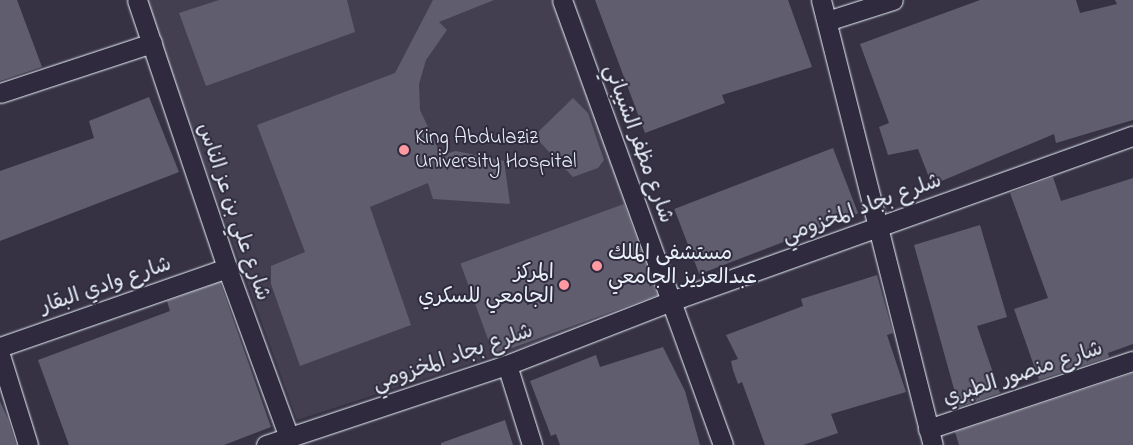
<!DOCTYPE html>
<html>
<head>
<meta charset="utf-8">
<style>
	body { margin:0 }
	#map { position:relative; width:1133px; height:445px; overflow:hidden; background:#363244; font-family:"Indie Flower","Playpen Sans Arabic",sans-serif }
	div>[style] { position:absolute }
	.built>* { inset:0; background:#433f51 }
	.building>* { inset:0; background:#605e6e; transform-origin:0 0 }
	.roads { filter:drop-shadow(0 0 1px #e8f1f8) drop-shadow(0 0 1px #e8f1f8) }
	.minor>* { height:19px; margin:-9.5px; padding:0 9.5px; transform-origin:9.5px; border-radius:9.5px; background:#2f2a3d }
	.dots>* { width:14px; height:14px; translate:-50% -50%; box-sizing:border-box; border:2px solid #2f2a3d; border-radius:50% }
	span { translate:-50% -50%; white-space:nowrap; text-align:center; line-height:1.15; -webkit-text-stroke:4px #2f2a3d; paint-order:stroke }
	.poi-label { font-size:21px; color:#e8f1f8 }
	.left { translate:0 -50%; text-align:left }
	.right { translate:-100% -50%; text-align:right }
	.street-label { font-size:21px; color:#e8f1f8 }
</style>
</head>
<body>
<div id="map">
	<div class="built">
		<div style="clip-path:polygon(145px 0,551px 0,668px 300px,297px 420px)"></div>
	</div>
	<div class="building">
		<div style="clip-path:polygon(0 0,17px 0,42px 67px,0 81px)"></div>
		<div style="clip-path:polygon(219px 0,347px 0,355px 32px,206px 86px,179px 13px)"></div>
		<div style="clip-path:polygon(433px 0,494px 0,439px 22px,447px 30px,426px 60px,419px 84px,420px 110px,441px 155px,456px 151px,504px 161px,510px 204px,433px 199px,428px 183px,370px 207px,411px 325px,300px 366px,271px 284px,271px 266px,305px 252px,257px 125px,395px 73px)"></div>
		<div style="clip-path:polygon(595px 0,788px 0,812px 67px,722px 95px,725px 103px,645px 133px)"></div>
		<div style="clip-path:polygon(980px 0,1076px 0,1080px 13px,1117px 4px,1115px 0,1133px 0,1133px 120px,1056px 143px,1054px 134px,932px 185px,918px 149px,888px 155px,879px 127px,889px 123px,860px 44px)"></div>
		<div style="clip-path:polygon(149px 97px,179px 172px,0 241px,0 171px,94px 138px,89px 121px)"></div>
		<div style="clip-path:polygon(573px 98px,588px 113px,604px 160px,598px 168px,573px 177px,534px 136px)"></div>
		<div style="left:833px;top:148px;width:70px;height:170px;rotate:69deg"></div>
		<div style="clip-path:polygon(1053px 177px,1061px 201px,1133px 178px,1133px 344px,1108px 353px,1109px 357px,1039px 380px,1014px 309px,1048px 298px,1010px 193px)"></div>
		<div style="left:624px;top:204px;width:97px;height:174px;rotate:70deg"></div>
		<div style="clip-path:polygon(980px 225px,1007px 317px,977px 326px,1000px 393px,959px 407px,914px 245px)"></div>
		<div style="clip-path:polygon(877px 275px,893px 333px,887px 335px,906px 392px,831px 414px,838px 433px,803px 445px,765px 445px,742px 382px,738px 384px,733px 370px,731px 361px,738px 359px,726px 335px,803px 306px,801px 299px)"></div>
		<div style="clip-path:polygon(220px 282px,271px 427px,224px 445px,69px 445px,38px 360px,170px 311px,167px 301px)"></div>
		<div style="clip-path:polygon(663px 347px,685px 391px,700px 445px,560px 445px,556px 434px,551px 436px,530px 381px,596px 355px,600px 367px)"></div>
		<div style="clip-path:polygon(1133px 373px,1133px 445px,959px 445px,955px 432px)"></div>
		<div style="clip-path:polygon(0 401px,8px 419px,16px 445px,0 445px)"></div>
		<div style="clip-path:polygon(505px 420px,513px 445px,441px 445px,441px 443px)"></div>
	</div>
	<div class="roads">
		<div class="minor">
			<div style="left:137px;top:0;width:283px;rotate:71.4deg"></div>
			<div style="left:227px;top:268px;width:180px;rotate:69.9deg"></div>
			<div style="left:562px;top:0;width:473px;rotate:70.1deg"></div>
			<div style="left:821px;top:0;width:459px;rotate:75.9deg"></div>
			<div style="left:827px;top:21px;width:69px;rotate:-17.7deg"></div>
			<div style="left:0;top:93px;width:160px;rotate:-18.2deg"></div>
			<div style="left:0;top:347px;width:240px;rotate:-19.2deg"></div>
			<div style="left:0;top:355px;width:94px;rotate:72.7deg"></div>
			<div style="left:507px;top:365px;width:84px;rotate:72.6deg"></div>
			<div style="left:928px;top:429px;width:216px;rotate:-18.4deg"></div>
			<div style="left:266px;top:445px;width:254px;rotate:-18.4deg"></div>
			<div style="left:507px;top:365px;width:176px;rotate:-21.3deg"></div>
			<div style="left:671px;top:301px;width:491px;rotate:-19.7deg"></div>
		</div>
	</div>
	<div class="dots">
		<div style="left:404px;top:150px;background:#ff9aa2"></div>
		<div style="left:597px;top:266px;background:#ff9aa2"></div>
		<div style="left:564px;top:285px;background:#ff9aa2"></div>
	</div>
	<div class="poi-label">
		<span class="left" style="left:415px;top:150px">King Abdulaziz<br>University Hospital</span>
		<span class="left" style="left:608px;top:266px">مستشفى الملك<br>عبدالعزيز الجامعي</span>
		<span class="right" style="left:554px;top:285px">المركز<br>الجامعي للسكري</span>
	</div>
	<div class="street-label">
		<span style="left:638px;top:144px;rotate:70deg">شارع مظفر الشيباني</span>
		<span style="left:862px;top:209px;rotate:-20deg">شلرع بجاد المخزومي</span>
		<span style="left:233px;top:212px;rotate:71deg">شارع علي بن عز الناس</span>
		<span style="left:106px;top:286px;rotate:-19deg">شارع وادي البقار</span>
		<span style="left:453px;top:358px;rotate:-19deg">شلرع بجاد المخزومي</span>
		<span style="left:1023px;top:374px;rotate:-18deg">شارع منصور الطبري</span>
	</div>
</div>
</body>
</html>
